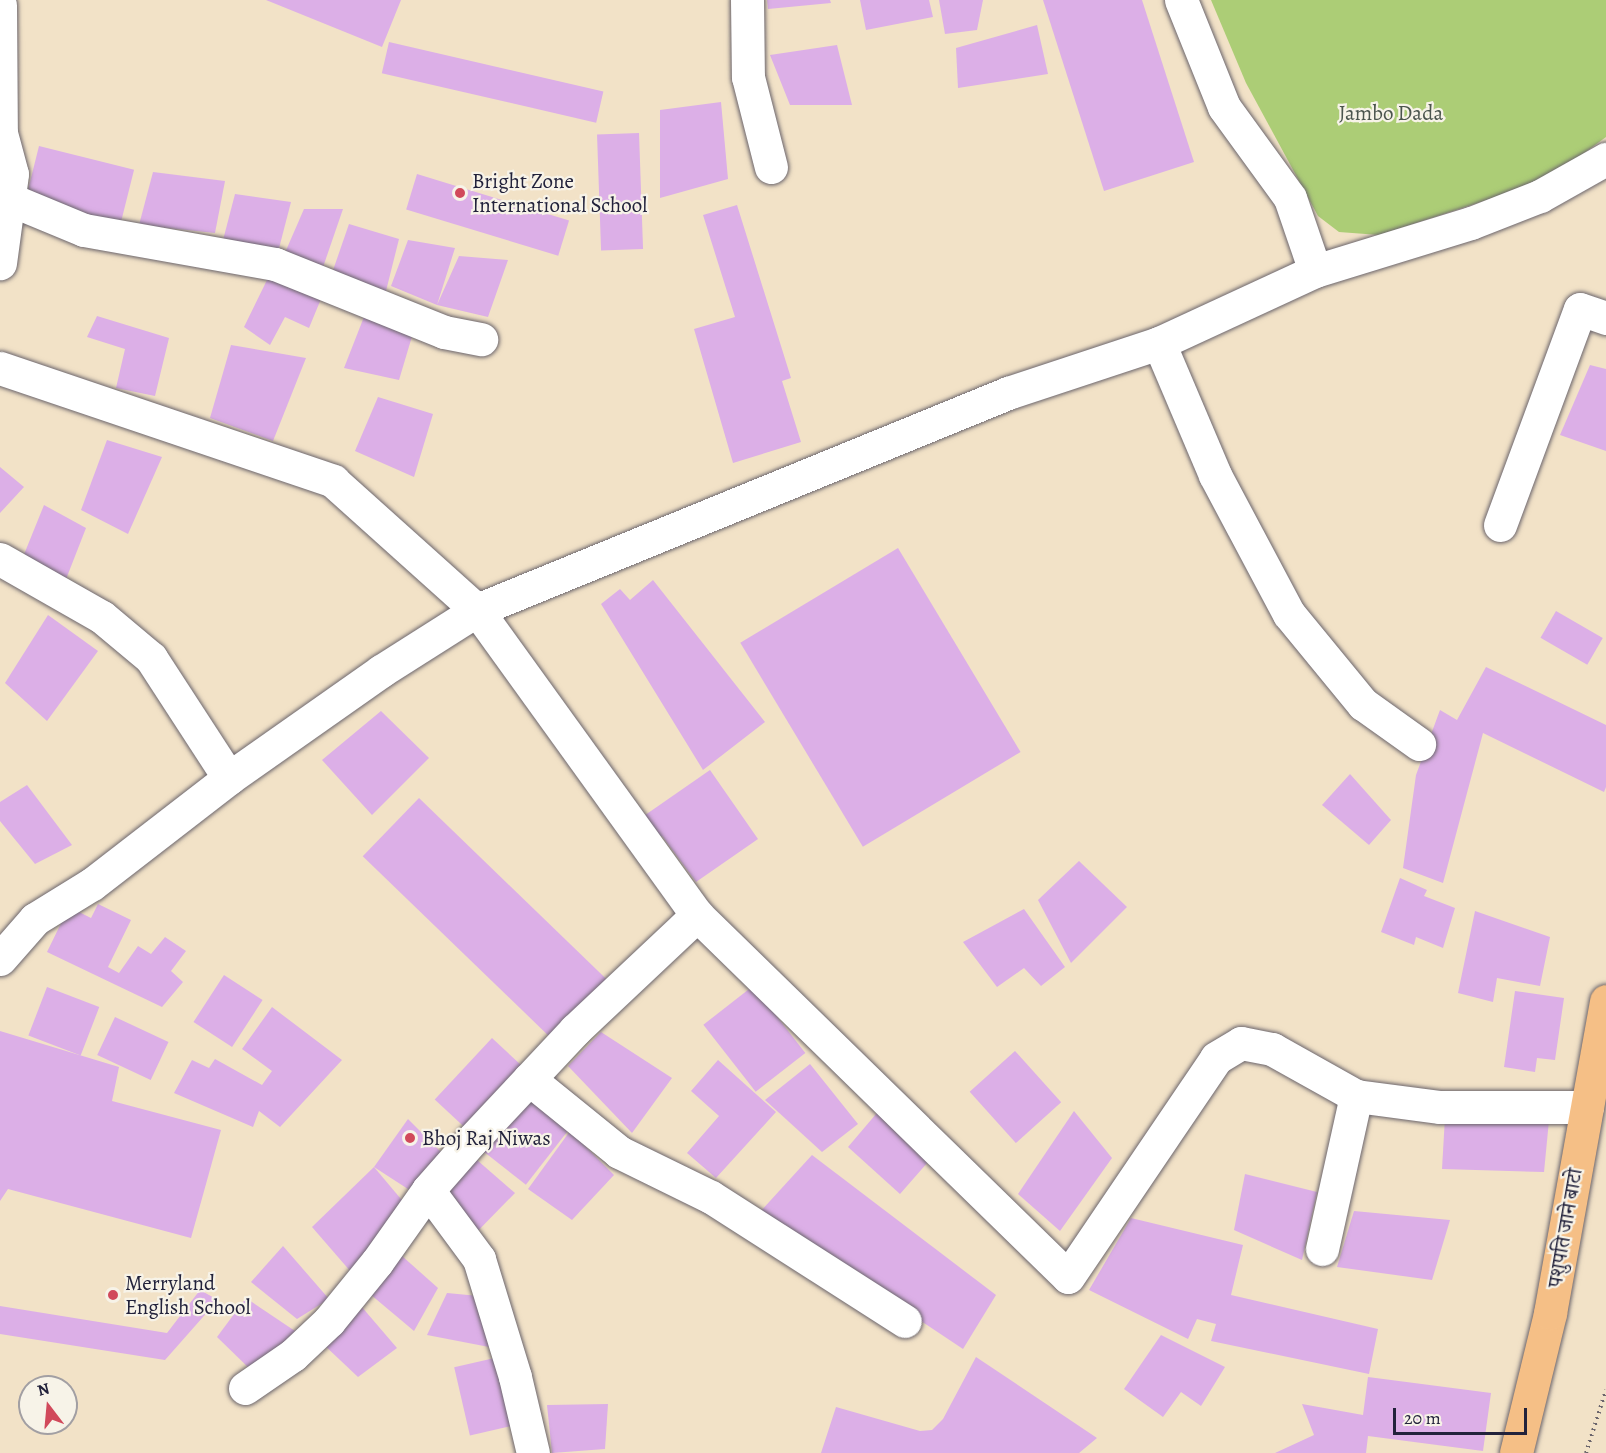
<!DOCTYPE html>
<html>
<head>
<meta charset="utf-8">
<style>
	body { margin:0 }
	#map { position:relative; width:1606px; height:1453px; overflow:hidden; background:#f2e2c7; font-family:Alegreya,"Noto Serif Devanagari",serif }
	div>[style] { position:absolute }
	.green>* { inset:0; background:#accd76 }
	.building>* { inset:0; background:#dcafe7; transform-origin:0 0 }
	.path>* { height:4px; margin-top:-2px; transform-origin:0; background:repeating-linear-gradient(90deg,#6b656c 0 1.5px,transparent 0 6px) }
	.roads { filter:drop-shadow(0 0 2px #6b656c) drop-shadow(0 0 2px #6b656c) }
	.minor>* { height:33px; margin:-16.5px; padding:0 16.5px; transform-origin:16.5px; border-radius:16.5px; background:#fff }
	.major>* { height:33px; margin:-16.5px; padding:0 16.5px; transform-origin:16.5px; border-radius:16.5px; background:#f5bf86 }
	.dots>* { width:16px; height:16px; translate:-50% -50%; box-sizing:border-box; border:3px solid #f7f3e8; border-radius:50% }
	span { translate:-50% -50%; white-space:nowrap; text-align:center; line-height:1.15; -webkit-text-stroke:4.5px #f7f3e8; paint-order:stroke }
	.park-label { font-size:21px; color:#4b554d }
	.poi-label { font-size:21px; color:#22223b }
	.left { translate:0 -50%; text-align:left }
	.street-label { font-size:21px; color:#22223b }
	.north { position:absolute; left:18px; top:1375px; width:60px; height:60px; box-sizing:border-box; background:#f7f3e8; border:2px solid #a29fa3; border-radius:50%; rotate:344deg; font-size:16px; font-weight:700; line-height:24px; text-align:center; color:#22223b }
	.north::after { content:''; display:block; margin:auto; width:21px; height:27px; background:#d1495b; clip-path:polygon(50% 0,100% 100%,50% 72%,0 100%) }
	.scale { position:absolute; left:1393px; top:1408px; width:134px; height:27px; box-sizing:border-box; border:3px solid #22223b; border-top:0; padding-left:8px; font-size:18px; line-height:21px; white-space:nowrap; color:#22223b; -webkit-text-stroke:4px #f7f3e8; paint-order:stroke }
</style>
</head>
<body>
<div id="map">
	<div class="green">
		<div style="clip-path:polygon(1211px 0,1606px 0,1606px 137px,1554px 175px,1499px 196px,1379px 235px,1339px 232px,1318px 216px,1246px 83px)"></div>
	</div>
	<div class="building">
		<div style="clip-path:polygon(266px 0,401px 0,382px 47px)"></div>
		<div style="clip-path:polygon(767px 0,830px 0,831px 3px,768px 9px)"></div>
		<div style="clip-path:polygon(860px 0,929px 0,933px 17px,866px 30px)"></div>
		<div style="clip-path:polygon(939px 0,983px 0,977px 30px,945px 34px)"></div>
		<div style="clip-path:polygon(1043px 0,1142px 0,1194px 162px,1104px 191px)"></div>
		<div style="clip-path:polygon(1037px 25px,1048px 74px,958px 88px,956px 48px)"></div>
		<div style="left:389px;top:42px;width:220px;height:32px;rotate:13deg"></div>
		<div style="clip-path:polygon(837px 45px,852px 105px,790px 105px,770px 55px)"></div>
		<div style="clip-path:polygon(721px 102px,728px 179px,660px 198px,660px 110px)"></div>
		<div style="left:639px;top:133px;width:116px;height:42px;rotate:88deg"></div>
		<div style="left:39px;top:146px;width:98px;height:55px;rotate:14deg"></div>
		<div style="clip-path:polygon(153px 172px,225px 181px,215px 233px,139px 225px)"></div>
		<div style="left:417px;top:174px;width:159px;height:37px;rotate:17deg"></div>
		<div style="clip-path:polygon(235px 194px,291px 202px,277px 256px,222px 244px)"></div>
		<div style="clip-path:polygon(737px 205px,791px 378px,782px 381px,801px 442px,733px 463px,694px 329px,735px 317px,703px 215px)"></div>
		<div style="clip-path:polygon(304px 209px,343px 209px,322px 270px,284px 255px)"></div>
		<div style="clip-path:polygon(349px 224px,399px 239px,383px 303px,330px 279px)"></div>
		<div style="clip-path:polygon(408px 240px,455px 248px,437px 305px,459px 256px,508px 260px,488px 317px,437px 305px,391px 286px)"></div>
		<div style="clip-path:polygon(268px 278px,323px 294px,309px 328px,285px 317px,270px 345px,244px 327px)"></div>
		<div style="clip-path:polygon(369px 304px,416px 323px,399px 380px,344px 368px)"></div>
		<div style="clip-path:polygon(97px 316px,169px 338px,155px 396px,116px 388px,125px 349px,87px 337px)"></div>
		<div style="clip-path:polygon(231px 345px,306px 358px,273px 441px,210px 418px)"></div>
		<div style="clip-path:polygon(1590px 365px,1606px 369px,1606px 451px,1560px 435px)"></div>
		<div style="clip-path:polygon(378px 397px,433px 414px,414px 477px,355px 451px)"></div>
		<div style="clip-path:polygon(107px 440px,162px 457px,128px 534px,81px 510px)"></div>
		<div style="clip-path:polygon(0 467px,24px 487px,0 513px)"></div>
		<div style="clip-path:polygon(44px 505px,86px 528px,61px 592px,23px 557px)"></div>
		<div style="left:898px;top:548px;width:238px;height:184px;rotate:59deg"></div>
		<div style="clip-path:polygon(653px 580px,765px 722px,703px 770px,601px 604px,620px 589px,630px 600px)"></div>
		<div style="left:1556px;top:611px;width:54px;height:31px;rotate:30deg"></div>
		<div style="clip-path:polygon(48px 615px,98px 651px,47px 721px,5px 683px)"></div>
		<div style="clip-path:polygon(1486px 667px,1606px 725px,1606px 787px,1604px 792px,1483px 733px,1443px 883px,1403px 868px,1416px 775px,1440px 710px,1457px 720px)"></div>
		<div style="clip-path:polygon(381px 711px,429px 758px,372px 815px,322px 760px)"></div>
		<div style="clip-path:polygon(710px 770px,758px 839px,696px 882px,662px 836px,653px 842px,638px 820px)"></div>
		<div style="clip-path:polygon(1350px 774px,1391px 820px,1369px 845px,1322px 805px)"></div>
		<div style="clip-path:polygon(27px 785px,72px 845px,35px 864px,0 821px,0 802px)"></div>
		<div style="left:419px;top:798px;width:264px;height:81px;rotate:44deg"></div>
		<div style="clip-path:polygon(1079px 861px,1127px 907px,1071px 963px,1038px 900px)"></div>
		<div style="clip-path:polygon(1400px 878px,1427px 890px,1424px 896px,1455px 908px,1443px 948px,1416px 937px,1414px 945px,1381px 932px)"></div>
		<div style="clip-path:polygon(98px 904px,131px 920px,108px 967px,119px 973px,138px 946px,151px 954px,165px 937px,186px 951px,171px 971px,183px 982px,162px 1007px,47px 952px,69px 907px,91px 918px)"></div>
		<div style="clip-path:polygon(1024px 909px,1065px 967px,1041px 986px,1024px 968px,997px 987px,963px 942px)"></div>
		<div style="clip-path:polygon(1475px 911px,1550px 937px,1540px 986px,1497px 978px,1493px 1002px,1458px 993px)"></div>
		<div style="left:224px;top:975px;width:46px;height:56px;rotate:33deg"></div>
		<div style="left:753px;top:986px;width:85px;height:63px;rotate:52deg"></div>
		<div style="left:47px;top:987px;width:56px;height:52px;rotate:21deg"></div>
		<div style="clip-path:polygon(1515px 991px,1564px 998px,1555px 1060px,1537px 1058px,1535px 1072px,1504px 1067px)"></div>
		<div style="clip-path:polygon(272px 1007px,342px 1060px,280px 1127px,259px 1111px,253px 1127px,174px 1093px,192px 1060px,209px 1068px,215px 1059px,262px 1085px,272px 1071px,242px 1049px)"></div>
		<div style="left:115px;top:1017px;width:59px;height:42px;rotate:25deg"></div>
		<div style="clip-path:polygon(0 1031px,119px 1067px,112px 1101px,221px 1130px,191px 1238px,8px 1189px,0 1201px)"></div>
		<div style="clip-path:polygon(601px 1032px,672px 1078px,632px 1133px,568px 1066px)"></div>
		<div style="left:492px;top:1038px;width:50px;height:84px;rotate:43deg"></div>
		<div style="left:1015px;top:1051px;width:69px;height:61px;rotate:48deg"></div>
		<div style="clip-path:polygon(718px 1060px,776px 1112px,716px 1178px,687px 1153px,719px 1116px,691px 1091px)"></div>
		<div style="clip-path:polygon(810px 1064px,858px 1124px,822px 1152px,765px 1100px)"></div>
		<div style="left:524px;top:1088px;width:61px;height:75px;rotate:38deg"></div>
		<div style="clip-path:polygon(882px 1107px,928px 1162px,900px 1194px,848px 1147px)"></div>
		<div style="clip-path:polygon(1550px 1110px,1544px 1172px,1442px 1169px,1445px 1117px)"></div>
		<div style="clip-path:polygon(1074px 1111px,1112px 1158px,1060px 1231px,1018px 1194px)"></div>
		<div style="clip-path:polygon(408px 1119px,446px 1157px,411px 1191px,374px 1167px)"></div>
		<div style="clip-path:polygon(570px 1131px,614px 1175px,572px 1220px,528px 1189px)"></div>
		<div style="clip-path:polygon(812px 1155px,996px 1295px,963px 1349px,759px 1213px)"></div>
		<div style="clip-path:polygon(477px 1160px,515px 1193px,468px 1241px,443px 1193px)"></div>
		<div style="clip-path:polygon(374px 1167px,406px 1205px,351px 1272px,312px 1227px)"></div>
		<div style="clip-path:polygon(1245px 1174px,1317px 1192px,1302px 1260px,1234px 1230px)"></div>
		<div style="clip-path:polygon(1354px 1211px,1450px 1220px,1432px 1280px,1337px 1267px)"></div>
		<div style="clip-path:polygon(1131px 1218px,1243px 1245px,1231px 1295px,1378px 1329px,1369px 1374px,1211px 1341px,1216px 1324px,1197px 1319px,1188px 1339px,1089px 1290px)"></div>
		<div style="clip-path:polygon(283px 1246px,329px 1299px,297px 1319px,251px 1282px)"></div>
		<div style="clip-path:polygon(402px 1256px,438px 1288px,414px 1331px,370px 1294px)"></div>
		<div style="clip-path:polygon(200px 1290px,218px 1300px,165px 1360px,0 1334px,0 1306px,167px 1333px)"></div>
		<div style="clip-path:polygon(447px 1293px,489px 1297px,489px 1347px,427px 1335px)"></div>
		<div style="clip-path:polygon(246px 1298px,295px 1331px,254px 1373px,217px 1337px)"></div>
		<div style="clip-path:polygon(361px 1306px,397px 1348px,358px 1377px,322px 1343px)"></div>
		<div style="clip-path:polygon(1161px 1335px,1225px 1367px,1201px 1406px,1181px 1392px,1163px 1417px,1124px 1389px)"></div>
		<div style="left:499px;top:1357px;width:70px;height:46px;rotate:77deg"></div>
		<div style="clip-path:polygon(976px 1357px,1097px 1438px,1079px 1453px,821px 1453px,836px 1407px,920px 1431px,932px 1430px,943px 1419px)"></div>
		<div style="clip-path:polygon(1368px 1377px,1491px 1393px,1483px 1451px,1368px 1436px,1366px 1453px,1275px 1453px,1314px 1435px,1302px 1404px,1363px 1415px)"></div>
		<div style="clip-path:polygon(608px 1404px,605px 1449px,552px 1453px,547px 1405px)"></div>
	</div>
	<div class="path">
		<div style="left:1586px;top:1453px;width:66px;rotate:-72.4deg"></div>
	</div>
	<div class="roads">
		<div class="minor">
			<div style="left:747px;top:0;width:77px;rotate:89.3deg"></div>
			<div style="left:748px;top:77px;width:93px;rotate:75.7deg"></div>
			<div style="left:1181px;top:0;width:115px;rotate:68.1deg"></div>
			<div style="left:1224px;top:107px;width:112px;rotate:54deg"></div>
			<div style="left:1290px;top:198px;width:77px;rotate:71.1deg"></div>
			<div style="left:0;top:5px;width:128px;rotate:89.6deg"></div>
			<div style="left:1px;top:133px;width:42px;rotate:75deg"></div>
			<div style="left:12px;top:174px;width:90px;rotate:97.7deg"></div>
			<div style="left:9px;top:199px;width:81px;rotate:22.5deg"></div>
			<div style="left:84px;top:230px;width:194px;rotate:10.1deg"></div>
			<div style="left:275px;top:264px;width:182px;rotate:21.9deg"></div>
			<div style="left:444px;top:332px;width:38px;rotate:11deg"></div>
			<div style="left:1159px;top:343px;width:143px;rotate:67deg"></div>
			<div style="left:1215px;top:475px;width:157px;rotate:62deg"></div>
			<div style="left:1289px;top:614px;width:117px;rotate:50.6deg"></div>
			<div style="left:1363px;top:704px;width:69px;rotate:35.5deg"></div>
			<div style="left:0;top:368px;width:352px;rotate:18.7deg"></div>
			<div style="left:333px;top:481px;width:193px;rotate:41.9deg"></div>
			<div style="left:477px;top:610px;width:376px;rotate:54.2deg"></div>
			<div style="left:697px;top:915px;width:518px;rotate:44.3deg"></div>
			<div style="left:1068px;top:1277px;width:264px;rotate:-55.9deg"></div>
			<div style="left:1216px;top:1058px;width:29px;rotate:-31deg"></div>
			<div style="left:1241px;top:1043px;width:32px;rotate:11deg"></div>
			<div style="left:1272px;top:1049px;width:96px;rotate:29.2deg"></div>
			<div style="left:1356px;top:1096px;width:85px;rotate:7.5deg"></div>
			<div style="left:1440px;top:1107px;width:147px"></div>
			<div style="left:1500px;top:525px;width:230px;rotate:-69.7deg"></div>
			<div style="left:1580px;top:309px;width:28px;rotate:19deg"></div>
			<div style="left:0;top:559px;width:117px;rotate:29.6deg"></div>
			<div style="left:102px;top:617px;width:64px;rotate:39.9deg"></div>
			<div style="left:151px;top:658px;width:143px;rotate:57deg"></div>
			<div style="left:0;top:959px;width:53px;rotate:-48.8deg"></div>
			<div style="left:35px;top:919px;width:67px;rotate:-31.6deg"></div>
			<div style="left:92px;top:884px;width:173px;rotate:-37.7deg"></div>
			<div style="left:229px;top:778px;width:186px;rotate:-35.1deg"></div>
			<div style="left:381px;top:671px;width:114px;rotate:-32.4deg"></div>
			<div style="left:477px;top:610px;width:574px;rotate:-22.23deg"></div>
			<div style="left:1008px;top:393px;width:159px;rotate:-18.3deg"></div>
			<div style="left:1159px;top:343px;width:172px;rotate:-24.8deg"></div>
			<div style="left:1315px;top:271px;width:163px;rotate:-17.1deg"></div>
			<div style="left:1471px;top:223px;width:74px;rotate:-21.4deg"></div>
			<div style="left:1540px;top:196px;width:76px;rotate:-29.3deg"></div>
			<div style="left:529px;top:1079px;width:116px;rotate:39deg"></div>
			<div style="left:619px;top:1152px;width:102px;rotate:26.1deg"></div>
			<div style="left:711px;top:1197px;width:230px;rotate:32.6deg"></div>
			<div style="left:428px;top:1190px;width:86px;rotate:53.5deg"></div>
			<div style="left:479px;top:1259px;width:123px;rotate:73deg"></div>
			<div style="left:515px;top:1377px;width:78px;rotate:76.7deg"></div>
			<div style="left:1322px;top:1249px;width:157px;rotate:-77.5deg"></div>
			<div style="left:245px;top:1388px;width:58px;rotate:-34.5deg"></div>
			<div style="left:293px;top:1355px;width:50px;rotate:-43.4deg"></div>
			<div style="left:329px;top:1321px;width:76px;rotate:-50.9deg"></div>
			<div style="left:377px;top:1262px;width:88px;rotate:-54.7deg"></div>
			<div style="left:428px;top:1190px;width:67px;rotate:-48.7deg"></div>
			<div style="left:472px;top:1140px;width:151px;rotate:-46.9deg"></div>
			<div style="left:575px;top:1030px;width:168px;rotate:-43.3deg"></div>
		</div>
		<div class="major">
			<div style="left:1516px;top:1453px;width:144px;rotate:-76.3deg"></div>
			<div style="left:1550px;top:1313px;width:317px;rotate:-79.8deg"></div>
		</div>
	</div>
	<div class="dots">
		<div style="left:460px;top:193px;background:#d1495b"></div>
		<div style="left:410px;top:1138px;background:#d1495b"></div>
		<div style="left:113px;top:1295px;background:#d1495b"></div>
	</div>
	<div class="park-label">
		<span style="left:1391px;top:113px">Jambo Dada</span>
	</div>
	<div class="poi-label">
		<span class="left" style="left:472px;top:193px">Bright Zone<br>International School</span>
		<span class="left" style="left:422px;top:1138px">Bhoj Raj Niwas</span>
		<span class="left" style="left:125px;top:1295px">Merryland<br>English School</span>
	</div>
	<div class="street-label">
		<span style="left:1565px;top:1228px;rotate:-80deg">पशुपति जाने बाटो</span>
	</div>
	<div class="north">N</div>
	<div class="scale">20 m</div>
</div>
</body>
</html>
